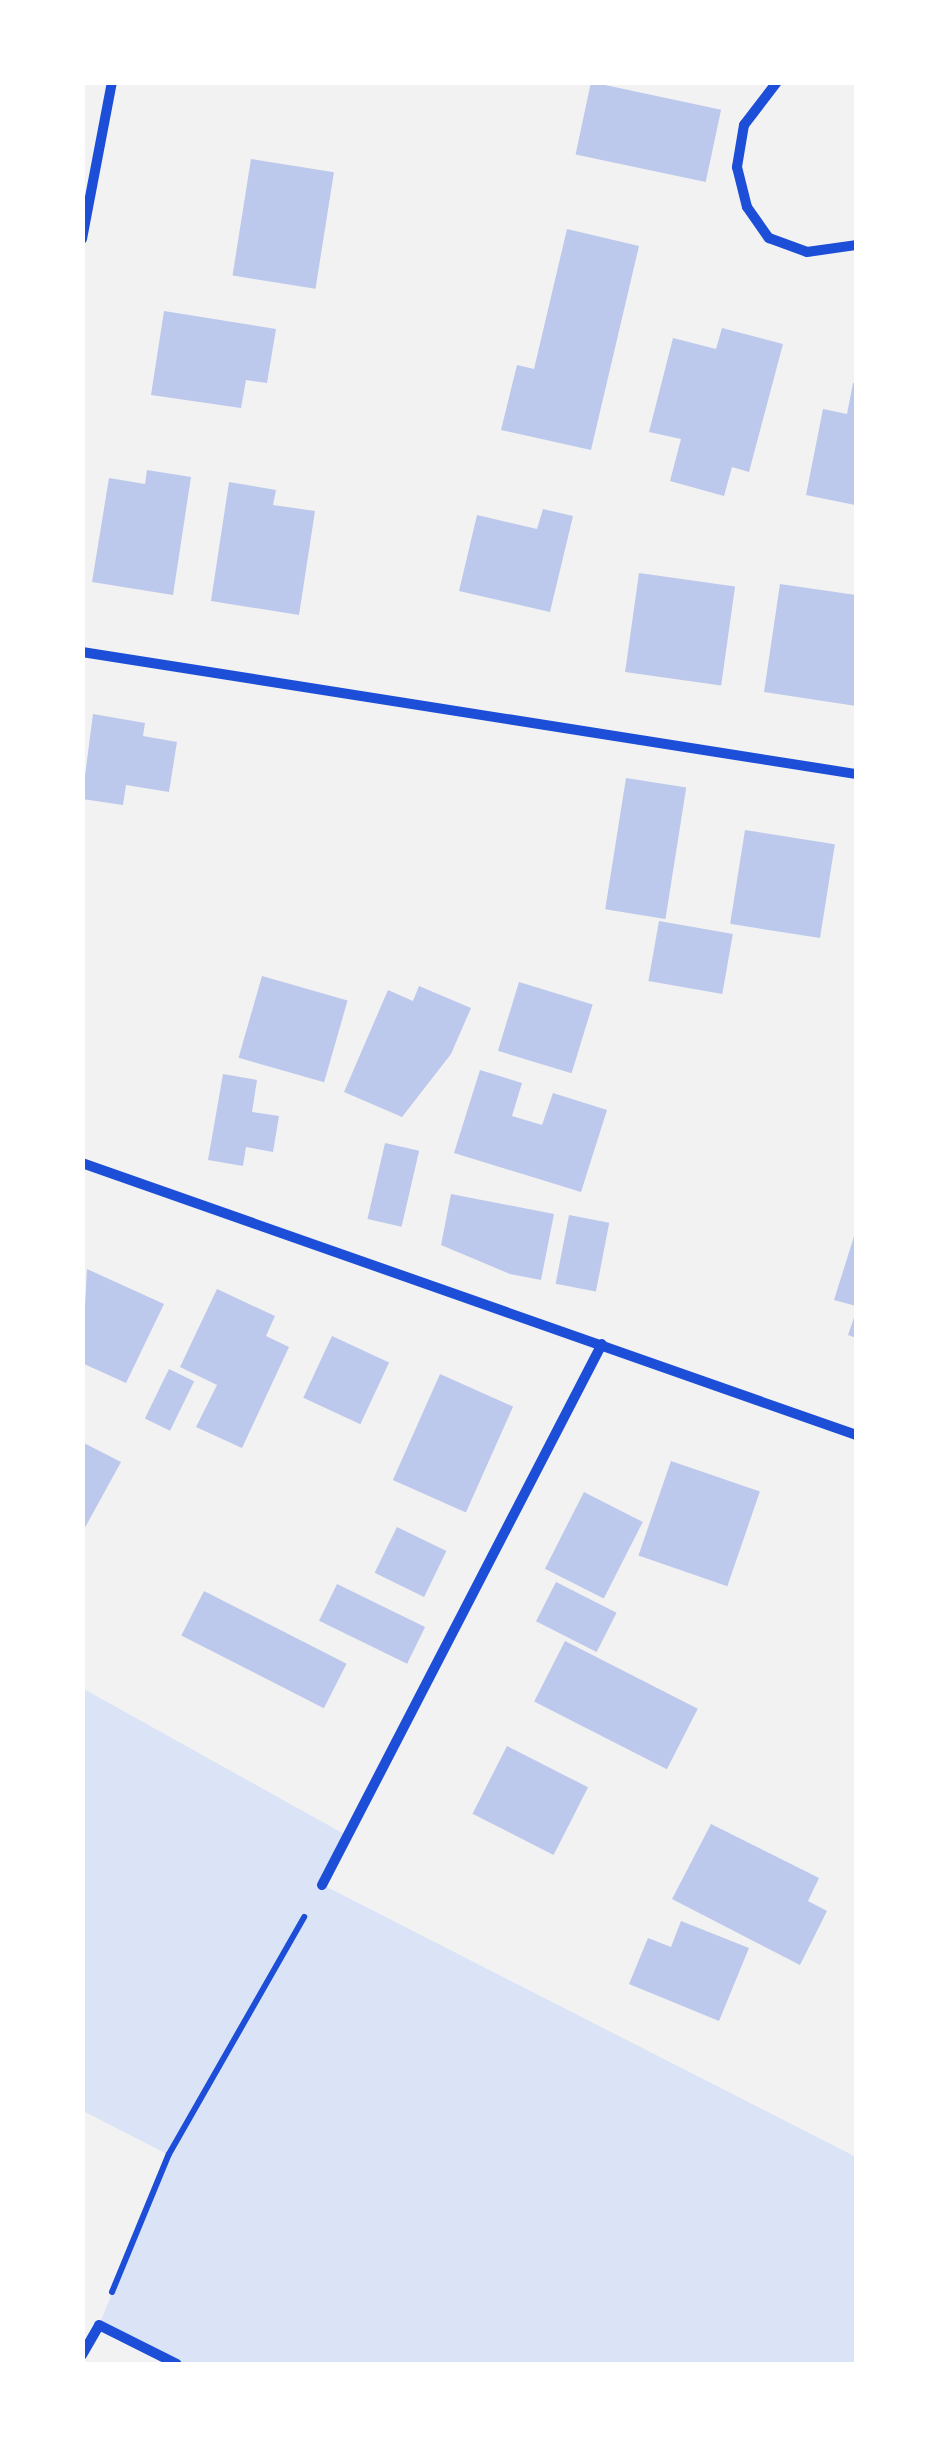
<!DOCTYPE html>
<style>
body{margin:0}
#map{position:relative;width:939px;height:2447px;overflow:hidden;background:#f2f2f2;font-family:"PT Sans Narrow",sans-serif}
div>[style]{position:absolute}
.green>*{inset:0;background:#dbe4f7}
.building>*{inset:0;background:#bdc9ec;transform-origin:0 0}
.path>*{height:6px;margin:-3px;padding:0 3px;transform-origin:3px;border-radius:3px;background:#1d4ed8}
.minor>*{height:10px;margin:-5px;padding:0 5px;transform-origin:5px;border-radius:5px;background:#1d4ed8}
span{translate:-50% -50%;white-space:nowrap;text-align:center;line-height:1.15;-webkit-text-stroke:8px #fff;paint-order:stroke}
.frame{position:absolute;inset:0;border:85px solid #fff;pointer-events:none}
</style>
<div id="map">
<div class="green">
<div style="clip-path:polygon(82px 1688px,346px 1835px,323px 1885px,856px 2157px,856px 2364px,177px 2364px,99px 2325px,169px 2155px,83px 2111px)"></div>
</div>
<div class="building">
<div style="left:591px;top:82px;width:133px;height:74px;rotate:12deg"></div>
<div style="left:251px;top:159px;width:84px;height:118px;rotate:9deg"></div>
<div style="clip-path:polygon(567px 229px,639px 246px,591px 450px,501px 430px,517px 365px,534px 369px)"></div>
<div style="clip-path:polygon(164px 311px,276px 329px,267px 383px,246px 380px,241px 408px,151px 395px)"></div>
<div style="clip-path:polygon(722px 328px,783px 344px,749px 472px,732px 467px,724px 496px,670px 481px,681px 439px,649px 432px,673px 338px,716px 349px)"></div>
<div style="clip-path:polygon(853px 383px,856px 383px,855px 505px,806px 495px,823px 409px,847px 414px)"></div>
<div style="clip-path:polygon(147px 470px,191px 477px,173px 595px,92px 582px,109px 478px,145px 484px)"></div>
<div style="clip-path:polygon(229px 482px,276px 490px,273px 505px,315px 511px,299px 615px,211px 601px)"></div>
<div style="clip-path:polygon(543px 509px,573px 516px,550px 612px,459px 591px,477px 515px,537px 529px)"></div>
<div style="left:639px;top:573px;width:97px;height:100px;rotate:8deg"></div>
<div style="clip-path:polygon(780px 584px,856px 595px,856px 706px,764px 692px)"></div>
<div style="clip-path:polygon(93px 714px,145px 723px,143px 736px,177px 742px,169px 792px,126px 785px,123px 805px,82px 799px)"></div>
<div style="left:626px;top:778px;width:61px;height:133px;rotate:9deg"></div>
<div style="left:745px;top:830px;width:91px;height:95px;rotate:9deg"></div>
<div style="left:659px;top:921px;width:75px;height:61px;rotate:10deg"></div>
<div style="left:262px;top:976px;width:89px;height:85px;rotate:16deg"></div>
<div style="left:519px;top:982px;width:77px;height:72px;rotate:17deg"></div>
<div style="clip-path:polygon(419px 986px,471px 1008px,451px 1054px,402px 1117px,344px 1092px,388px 990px,413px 1001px)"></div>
<div style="clip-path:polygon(480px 1070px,522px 1083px,512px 1116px,542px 1125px,553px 1093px,607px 1110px,581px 1192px,454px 1153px)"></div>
<div style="clip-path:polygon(223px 1074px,257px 1080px,252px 1112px,279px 1116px,273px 1152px,246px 1147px,243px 1166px,208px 1160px)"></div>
<div style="left:385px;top:1143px;width:35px;height:78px;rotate:13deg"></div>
<div style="clip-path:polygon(451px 1194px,554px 1214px,541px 1280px,510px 1274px,441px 1245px)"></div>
<div style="left:569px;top:1215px;width:41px;height:70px;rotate:11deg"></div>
<div style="clip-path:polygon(856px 1230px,856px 1306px,834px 1300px)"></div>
<div style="clip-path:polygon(87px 1269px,164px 1304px,126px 1383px,82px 1363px)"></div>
<div style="clip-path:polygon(217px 1289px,275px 1316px,266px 1336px,289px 1347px,242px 1448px,196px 1427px,217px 1385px,180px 1367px)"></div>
<div style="clip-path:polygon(856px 1312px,856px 1338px,848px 1335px)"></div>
<div style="left:332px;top:1336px;width:63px;height:68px;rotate:25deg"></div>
<div style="left:169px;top:1369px;width:28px;height:55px;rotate:26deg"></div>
<div style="left:440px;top:1374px;width:80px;height:116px;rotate:24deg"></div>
<div style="clip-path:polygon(82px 1442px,121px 1462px,82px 1533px)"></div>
<div style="left:671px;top:1461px;width:94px;height:100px;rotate:19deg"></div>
<div style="left:584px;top:1492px;width:66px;height:86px;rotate:27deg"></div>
<div style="left:397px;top:1527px;width:55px;height:51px;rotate:26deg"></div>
<div style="left:556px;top:1582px;width:68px;height:44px;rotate:27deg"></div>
<div style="left:337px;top:1584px;width:98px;height:41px;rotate:26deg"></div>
<div style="left:204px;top:1591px;width:160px;height:50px;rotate:27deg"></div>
<div style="left:565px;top:1641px;width:149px;height:68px;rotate:27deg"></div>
<div style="left:507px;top:1746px;width:91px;height:76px;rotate:27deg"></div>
<div style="clip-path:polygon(711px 1824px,819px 1878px,808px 1901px,827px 1911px,800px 1965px,672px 1899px)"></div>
<div style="clip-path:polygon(681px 1921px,749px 1948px,719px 2021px,629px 1984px,648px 1938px,671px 1947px)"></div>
</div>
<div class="path">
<div style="left:112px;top:2292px;width:149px;rotate:-67.6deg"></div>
<div style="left:169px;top:2154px;width:273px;rotate:-60.3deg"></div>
</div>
<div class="minor">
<div style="left:777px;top:82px;width:54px;rotate:127.5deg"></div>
<div style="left:744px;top:125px;width:43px;rotate:99.5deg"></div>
<div style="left:737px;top:167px;width:41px;rotate:76deg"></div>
<div style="left:747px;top:207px;width:38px;rotate:55deg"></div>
<div style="left:769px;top:238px;width:40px;rotate:20.2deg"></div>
<div style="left:807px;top:252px;width:49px;rotate:-8.1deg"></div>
<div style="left:82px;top:239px;width:160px;rotate:-79.2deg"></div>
<div style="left:82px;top:652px;width:784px;rotate:8.96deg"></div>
<div style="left:82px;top:1163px;width:820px;rotate:19.36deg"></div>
<div style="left:322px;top:1885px;width:609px;rotate:-62.64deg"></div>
<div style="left:82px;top:2355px;width:34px;rotate:-60deg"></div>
<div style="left:99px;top:2325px;width:87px;rotate:26.6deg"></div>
</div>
<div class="frame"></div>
</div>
